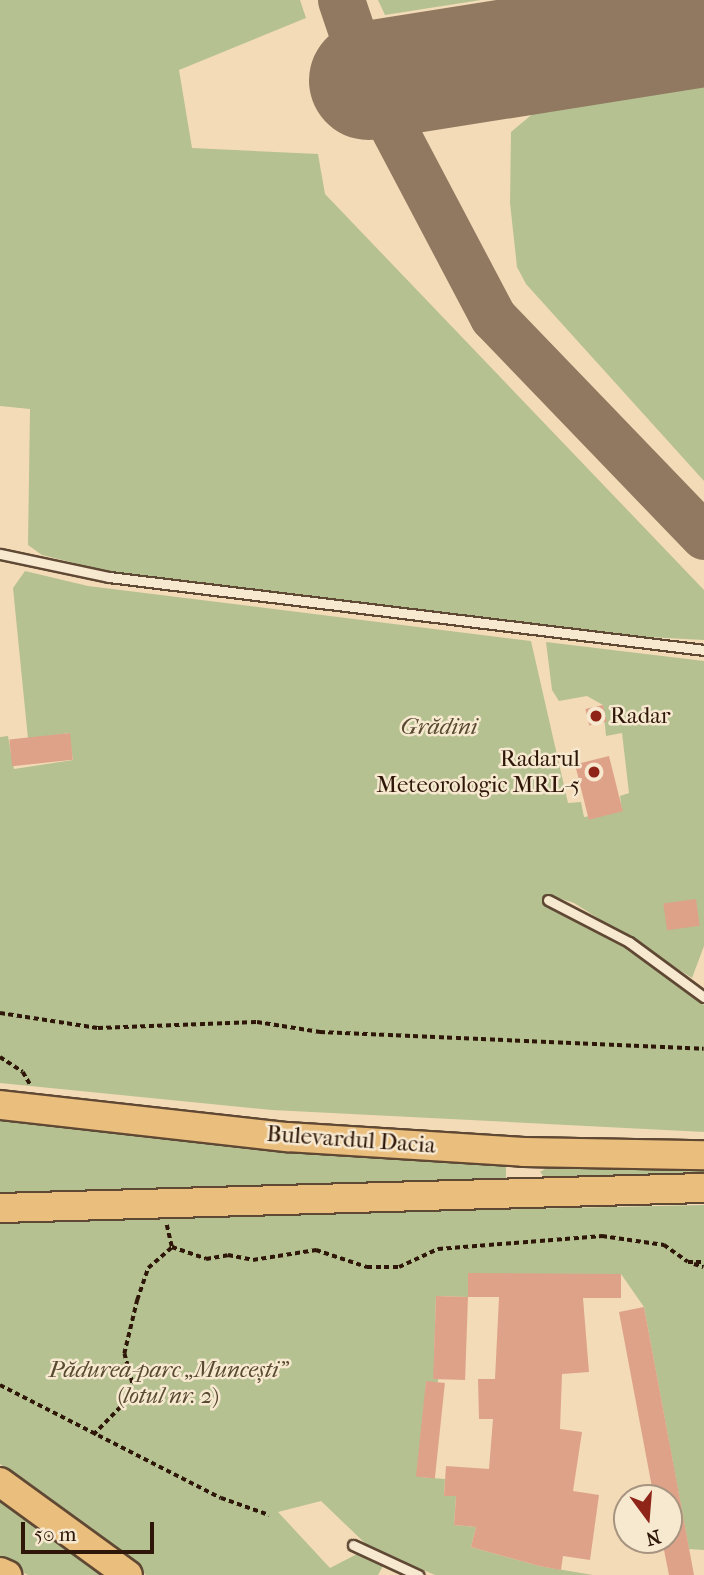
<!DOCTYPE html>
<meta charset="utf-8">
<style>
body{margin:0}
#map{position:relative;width:704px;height:1575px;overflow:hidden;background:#f3dbb7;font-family:"IM FELL French Canon",serif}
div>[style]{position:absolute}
.green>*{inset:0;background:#b6c192}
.taxiway>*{height:47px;margin:-23.5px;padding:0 23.5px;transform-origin:23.5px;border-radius:23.5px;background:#907960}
.runway>*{height:119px;margin:-59.5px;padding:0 59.5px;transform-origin:59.5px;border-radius:59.5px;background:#907960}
.building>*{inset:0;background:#dea289;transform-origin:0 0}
.path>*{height:3.5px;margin-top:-1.75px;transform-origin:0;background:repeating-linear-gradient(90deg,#2e1708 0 5px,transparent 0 8.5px)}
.roads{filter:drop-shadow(2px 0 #5f4834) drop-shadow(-2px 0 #5f4834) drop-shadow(0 2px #5f4834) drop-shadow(0 -2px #5f4834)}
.lane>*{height:9px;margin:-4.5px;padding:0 4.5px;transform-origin:4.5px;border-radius:4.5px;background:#f7e8d0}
.primary>*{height:28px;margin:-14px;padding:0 14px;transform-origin:14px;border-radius:14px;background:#eabe7c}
.dots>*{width:19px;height:19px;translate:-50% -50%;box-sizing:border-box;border:4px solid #f7e8d0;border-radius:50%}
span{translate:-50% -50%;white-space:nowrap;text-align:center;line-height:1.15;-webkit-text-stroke:5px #f7e8d0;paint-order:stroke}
.poi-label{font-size:23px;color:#2e1708}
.left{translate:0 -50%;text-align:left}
.right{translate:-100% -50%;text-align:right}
.park-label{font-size:23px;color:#574a31;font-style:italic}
.street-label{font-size:23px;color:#2e1708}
.north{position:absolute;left:613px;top:1484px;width:70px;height:70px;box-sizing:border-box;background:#f7e8d0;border:2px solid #a79480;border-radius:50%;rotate:164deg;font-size:19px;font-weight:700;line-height:28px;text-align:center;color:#2e1708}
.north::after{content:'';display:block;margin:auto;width:24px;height:32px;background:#8f2418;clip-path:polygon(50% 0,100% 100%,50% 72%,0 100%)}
.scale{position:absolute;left:21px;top:1522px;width:133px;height:32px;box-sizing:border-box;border:4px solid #2e1708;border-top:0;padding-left:9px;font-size:21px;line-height:24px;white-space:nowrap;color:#2e1708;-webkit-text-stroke:5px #f7e8d0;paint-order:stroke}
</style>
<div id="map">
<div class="green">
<div style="clip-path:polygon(0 0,300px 0,306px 18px,179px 70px,192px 148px,318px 154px,325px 194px,704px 590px,704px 640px,610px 635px,118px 574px,42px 555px,28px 545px,30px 409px,0 406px)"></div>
<div style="clip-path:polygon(378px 0,481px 0,385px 15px)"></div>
<div style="clip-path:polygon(704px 85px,704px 481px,526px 284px,517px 267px,510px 203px,511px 132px,536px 111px)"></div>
<div style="clip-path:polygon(25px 571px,88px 586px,531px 641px,568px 803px,581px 802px,584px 817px,622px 811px,620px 796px,629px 793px,622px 733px,606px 736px,603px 705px,587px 696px,559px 701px,552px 690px,546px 642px,704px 661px,704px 946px,692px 978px,574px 903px,546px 894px,544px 903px,622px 946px,704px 1005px,704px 1132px,272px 1110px,0 1083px,0 737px,8px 736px,14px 769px,73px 760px,69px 733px,28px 739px,13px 588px)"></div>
<div style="clip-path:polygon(0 1114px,506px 1163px,506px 1183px,0 1197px)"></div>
<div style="clip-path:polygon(553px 1164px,704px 1166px,704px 1178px,549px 1182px,540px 1172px)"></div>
<div style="clip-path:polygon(704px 1205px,704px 1550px,689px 1549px,644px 1307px,621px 1274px,468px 1274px,468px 1297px,436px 1296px,434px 1358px,439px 1366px,438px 1382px,426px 1382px,421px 1477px,445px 1479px,444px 1496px,456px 1496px,454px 1525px,476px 1527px,471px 1547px,539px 1566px,593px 1575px,435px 1575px,369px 1547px,321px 1501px,278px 1512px,330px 1568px,357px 1554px,383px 1566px,378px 1575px,146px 1575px,0 1464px,0 1220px)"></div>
<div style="clip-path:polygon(0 1495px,109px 1575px,28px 1575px,0 1561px)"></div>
</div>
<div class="taxiway">
<div style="left:341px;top:0;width:84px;rotate:71.4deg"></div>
<div style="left:368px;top:80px;width:268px;rotate:62.2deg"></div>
<div style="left:493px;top:317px;width:304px;rotate:46.1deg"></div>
</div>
<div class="runway">
<div style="left:368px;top:80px;width:340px;rotate:-9deg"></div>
</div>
<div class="building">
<div style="left:603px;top:705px;width:17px;height:18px;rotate:77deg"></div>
<div style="left:70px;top:733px;width:27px;height:61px;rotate:84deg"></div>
<div style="left:609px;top:756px;width:57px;height:35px;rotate:76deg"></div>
<div style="left:696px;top:899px;width:27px;height:33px;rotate:82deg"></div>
<div style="clip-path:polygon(468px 1273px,621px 1274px,621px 1298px,583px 1298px,589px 1372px,562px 1374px,560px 1429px,582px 1432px,573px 1491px,599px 1495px,590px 1560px,563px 1556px,561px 1570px,539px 1566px,471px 1547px,476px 1527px,454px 1525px,456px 1496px,444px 1496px,446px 1466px,489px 1469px,493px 1419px,479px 1419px,478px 1379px,495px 1379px,499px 1297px,468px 1297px)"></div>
<div style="left:436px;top:1296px;width:32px;height:83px;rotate:2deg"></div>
<div style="clip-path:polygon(644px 1307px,676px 1478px,694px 1575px,669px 1575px,662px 1540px,669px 1540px,669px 1498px,654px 1498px,619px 1312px)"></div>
<div style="left:426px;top:1381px;width:19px;height:96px;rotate:6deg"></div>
</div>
<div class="path">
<div style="left:0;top:1013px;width:99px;rotate:8.7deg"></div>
<div style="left:98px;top:1028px;width:159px;rotate:-2.2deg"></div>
<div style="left:257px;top:1022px;width:64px;rotate:9deg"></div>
<div style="left:320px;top:1032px;width:384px;rotate:2.5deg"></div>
<div style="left:0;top:1057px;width:27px;rotate:33deg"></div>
<div style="left:23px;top:1072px;width:16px;rotate:60deg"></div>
<div style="left:167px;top:1225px;width:23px;rotate:77deg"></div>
<div style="left:172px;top:1247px;width:36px;rotate:19deg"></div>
<div style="left:206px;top:1259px;width:22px;rotate:-10deg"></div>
<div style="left:228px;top:1255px;width:25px;rotate:11deg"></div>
<div style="left:253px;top:1260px;width:64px;rotate:-9deg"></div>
<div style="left:316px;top:1250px;width:54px;rotate:18.4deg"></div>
<div style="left:367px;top:1267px;width:32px"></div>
<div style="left:399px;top:1267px;width:43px;rotate:-24.8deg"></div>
<div style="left:438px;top:1249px;width:165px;rotate:-4.5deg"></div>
<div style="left:602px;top:1236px;width:63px;rotate:8.3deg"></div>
<div style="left:664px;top:1245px;width:29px;rotate:35deg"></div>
<div style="left:688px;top:1262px;width:16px"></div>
<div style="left:694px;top:1264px;width:10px;rotate:17deg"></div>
<div style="left:0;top:1385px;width:248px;rotate:27.1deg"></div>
<div style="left:221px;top:1498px;width:51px;rotate:19.5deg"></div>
<div style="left:93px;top:1435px;width:49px;rotate:-45.8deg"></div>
<div style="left:127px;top:1400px;width:18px;rotate:-74deg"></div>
<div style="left:132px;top:1383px;width:30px;rotate:-105deg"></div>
<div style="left:124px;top:1354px;width:56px;rotate:-76.5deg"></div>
<div style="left:137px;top:1300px;width:34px;rotate:-71deg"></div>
<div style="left:148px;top:1268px;width:32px;rotate:-41deg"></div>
</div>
<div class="roads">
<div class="lane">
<div style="left:0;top:554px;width:111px;rotate:11.9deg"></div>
<div style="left:109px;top:577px;width:599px;rotate:6.99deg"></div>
<div style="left:548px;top:900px;width:91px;rotate:27.4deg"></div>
<div style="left:629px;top:942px;width:93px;rotate:36.3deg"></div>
<div style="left:353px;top:1545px;width:72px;rotate:24.8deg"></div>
</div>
<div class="primary">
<div style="left:0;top:1105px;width:289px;rotate:6.4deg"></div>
<div style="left:287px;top:1137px;width:237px;rotate:3.6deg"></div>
<div style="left:524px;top:1152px;width:180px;rotate:1deg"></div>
<div style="left:0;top:1208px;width:704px;rotate:-1.63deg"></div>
<div style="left:0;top:1482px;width:158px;rotate:36deg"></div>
<div style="left:0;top:1572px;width:8px;rotate:23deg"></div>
</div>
</div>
<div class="dots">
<div style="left:596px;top:716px;background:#8f2418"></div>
<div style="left:594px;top:772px;background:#8f2418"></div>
</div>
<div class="poi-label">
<span class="left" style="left:610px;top:716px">Radar</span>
<span class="right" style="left:580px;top:772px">Radarul<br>Meteorologic MRL-5</span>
</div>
<div class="park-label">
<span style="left:439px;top:727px">Grădini</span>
<span style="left:168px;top:1383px">Pădurea-parc „Muncești”<br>(lotul nr. 2)</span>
</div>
<div class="street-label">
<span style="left:351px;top:1140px;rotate:4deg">Bulevardul Dacia</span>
</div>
<div class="north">N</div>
<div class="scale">50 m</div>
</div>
